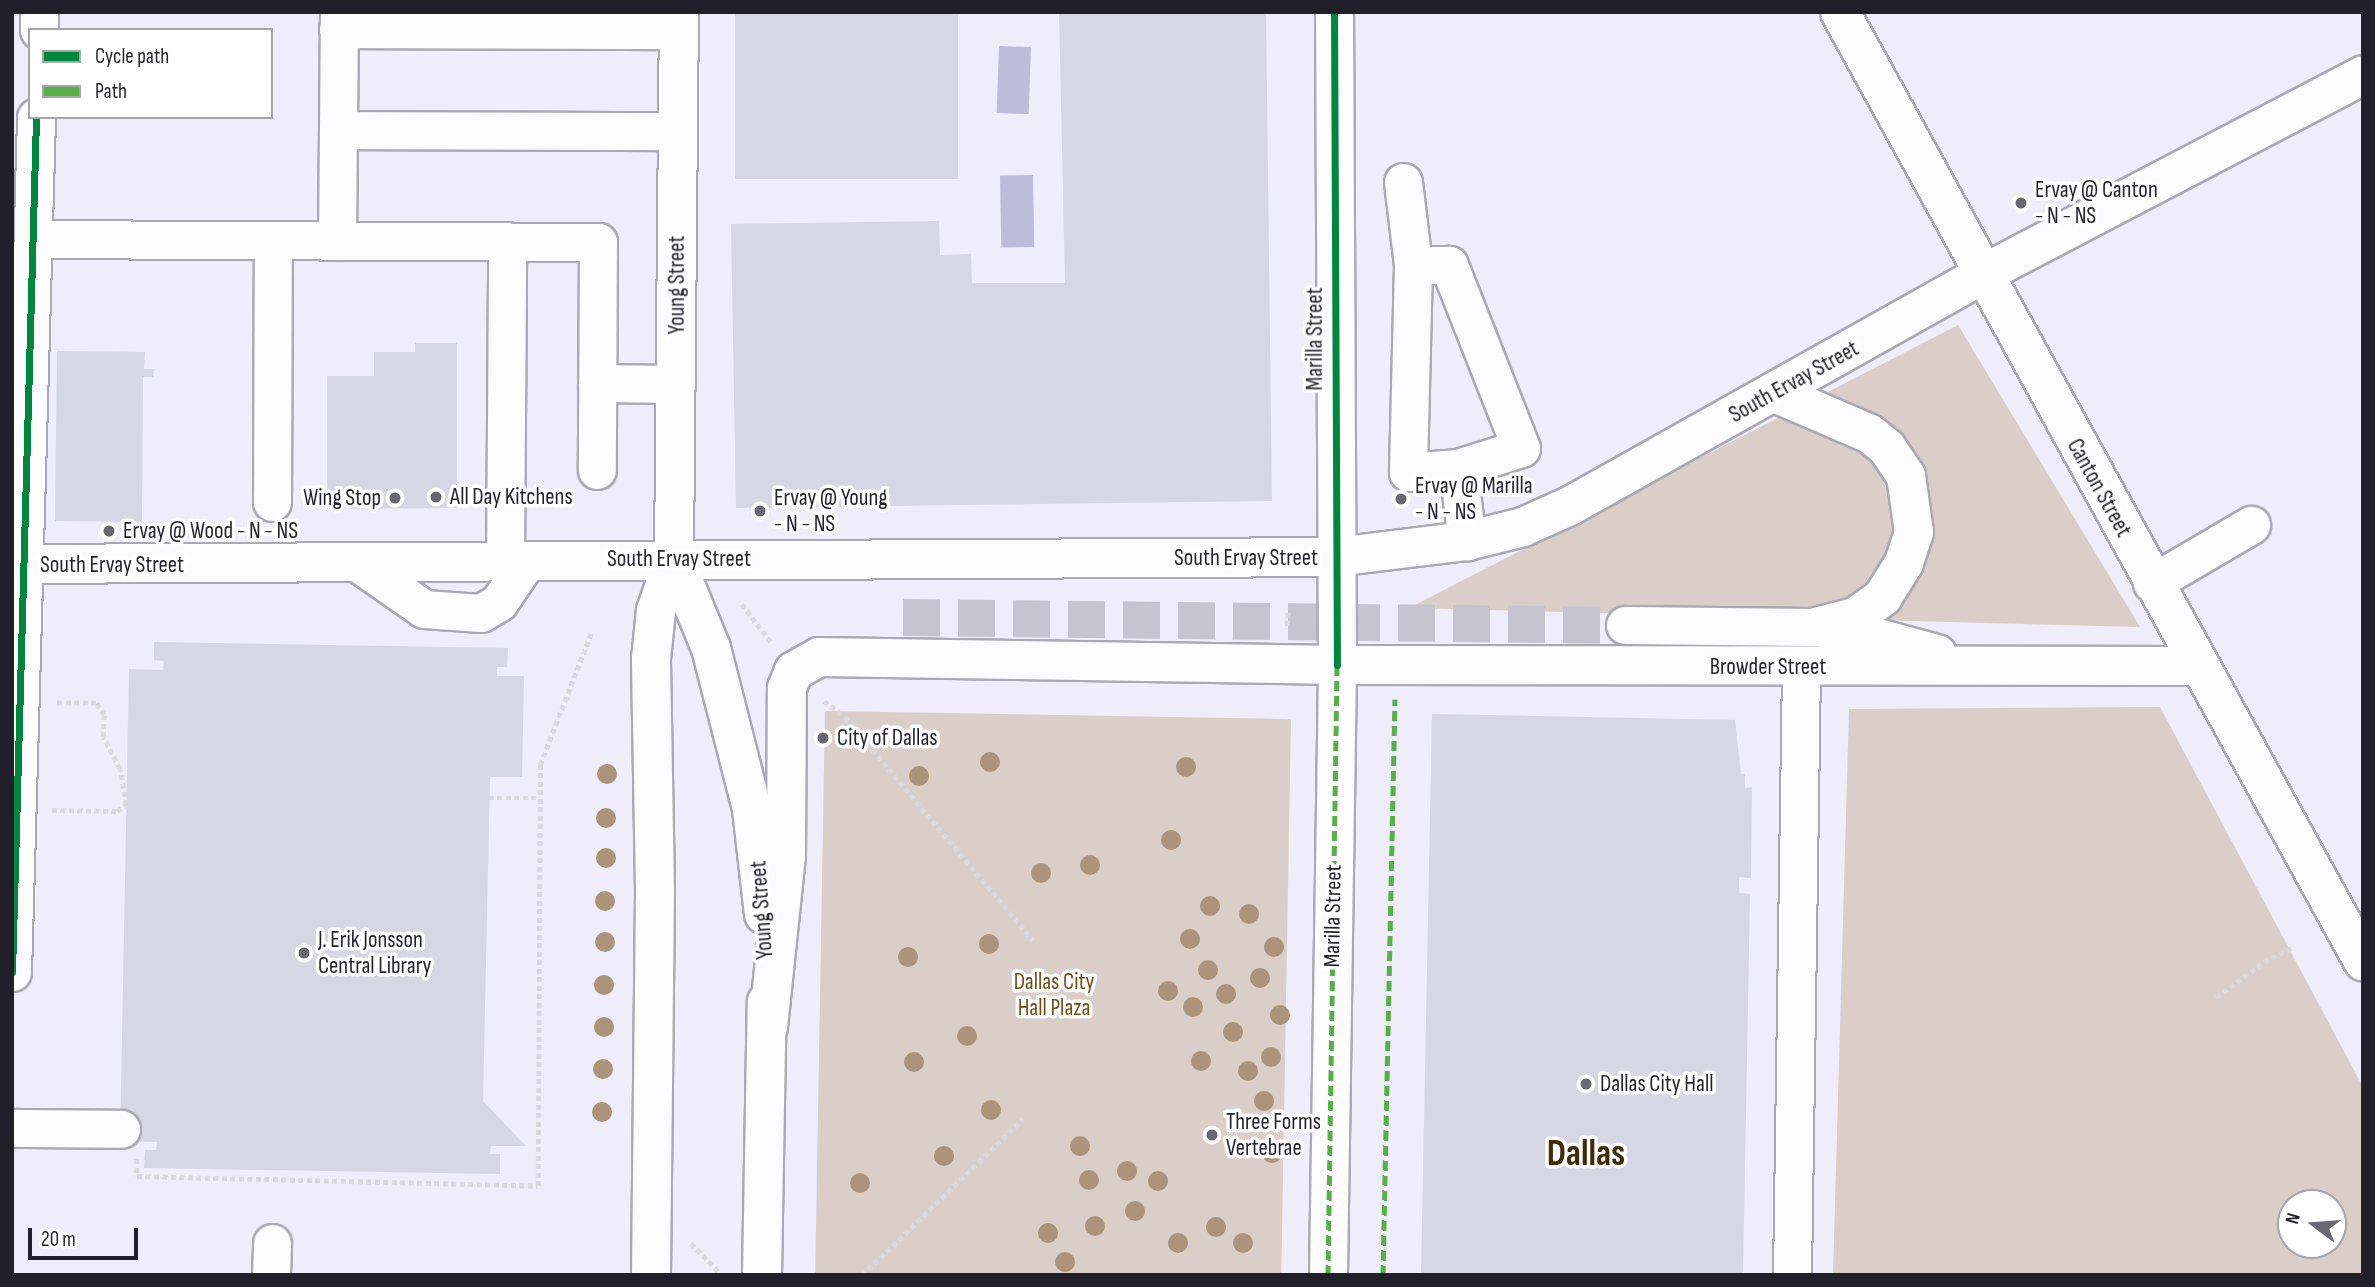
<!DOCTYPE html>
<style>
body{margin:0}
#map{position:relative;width:2375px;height:1287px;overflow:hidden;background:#eeedf9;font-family:"Sofia Sans Condensed",sans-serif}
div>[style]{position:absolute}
.green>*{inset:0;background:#d9cec8;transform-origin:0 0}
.water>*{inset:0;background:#bfbbdb;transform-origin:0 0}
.building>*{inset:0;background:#d7d6e3;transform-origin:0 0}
.minor-tunnel>*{height:37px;margin-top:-18.5px;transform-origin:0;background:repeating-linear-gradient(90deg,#c5c4cf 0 37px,transparent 0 55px)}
.path>*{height:4.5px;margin-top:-2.25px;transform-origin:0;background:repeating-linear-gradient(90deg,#dad9de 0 5px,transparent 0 8.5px)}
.roads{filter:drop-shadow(2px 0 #aaa9b3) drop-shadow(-2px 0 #aaa9b3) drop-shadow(0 2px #aaa9b3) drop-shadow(0 -2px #aaa9b3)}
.minor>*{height:37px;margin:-18.5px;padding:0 18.5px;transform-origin:18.5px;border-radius:18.5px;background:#fcfcfe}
.major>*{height:38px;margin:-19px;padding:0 19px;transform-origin:19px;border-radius:19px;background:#fcfcfe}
.quiet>*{height:5px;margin-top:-2.5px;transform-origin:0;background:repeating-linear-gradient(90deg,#55b146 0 10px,transparent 0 15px)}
.cycleway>*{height:7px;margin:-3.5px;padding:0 3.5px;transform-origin:3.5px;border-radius:3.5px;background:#00873e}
.trees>*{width:20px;height:20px;margin:-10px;border-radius:50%;background:#ab9479}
.dots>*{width:19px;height:19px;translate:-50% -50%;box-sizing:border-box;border:4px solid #fff;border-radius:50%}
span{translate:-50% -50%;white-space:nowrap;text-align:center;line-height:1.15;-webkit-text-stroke:7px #fff;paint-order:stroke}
.poi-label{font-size:23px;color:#211f29}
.left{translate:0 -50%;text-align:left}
.right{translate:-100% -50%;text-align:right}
.street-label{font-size:23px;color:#211f29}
.park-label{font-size:23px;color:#744c11}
.town-label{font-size:37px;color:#442b08;font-weight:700}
.frame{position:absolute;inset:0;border:14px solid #211f29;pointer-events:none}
.legend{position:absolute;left:28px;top:28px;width:245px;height:91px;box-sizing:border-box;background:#fff;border:2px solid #a6a5a9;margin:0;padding:9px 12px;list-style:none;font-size:21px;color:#211f29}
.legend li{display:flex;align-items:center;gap:14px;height:35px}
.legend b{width:35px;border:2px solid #a6a5a9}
.north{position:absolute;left:2277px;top:1189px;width:70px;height:70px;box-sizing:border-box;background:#fff;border:2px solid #a6a5a9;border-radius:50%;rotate:286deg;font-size:19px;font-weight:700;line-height:28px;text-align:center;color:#211f29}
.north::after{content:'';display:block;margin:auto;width:24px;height:32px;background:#696772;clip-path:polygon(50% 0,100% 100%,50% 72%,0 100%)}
.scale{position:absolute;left:28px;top:1228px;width:110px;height:32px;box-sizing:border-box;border:4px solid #211f29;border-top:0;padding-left:9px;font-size:21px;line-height:24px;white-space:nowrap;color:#211f29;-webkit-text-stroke:5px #fff;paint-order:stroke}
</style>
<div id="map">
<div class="green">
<div style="clip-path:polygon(1958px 325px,2140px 627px,1409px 608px)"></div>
<div style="clip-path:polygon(evenodd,2160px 707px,2363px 1087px,2363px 1275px,1833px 1275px,1849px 709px,2160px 707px,2291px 1203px,2333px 1203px,2333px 1245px,2291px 1245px,2291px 1203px)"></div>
<div style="left:825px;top:711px;width:466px;height:564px;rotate:1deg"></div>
</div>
<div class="water">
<div style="left:999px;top:46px;width:32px;height:67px;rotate:2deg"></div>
<div style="left:1033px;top:175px;width:72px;height:33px;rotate:89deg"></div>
</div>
<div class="building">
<div style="left:735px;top:12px;width:223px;height:167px"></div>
<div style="clip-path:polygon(1059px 12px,1266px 12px,1272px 501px,736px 508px,731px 224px,939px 221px,940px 255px,971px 254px,972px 283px,1065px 283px)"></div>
<div style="clip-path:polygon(415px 343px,457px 343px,457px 508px,327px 509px,327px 376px,374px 376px,374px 352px,415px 352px)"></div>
<div style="clip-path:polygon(57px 351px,145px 352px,144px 369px,154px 369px,153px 377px,143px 377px,142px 522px,55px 521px)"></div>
<div style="clip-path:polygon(154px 642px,508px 648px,507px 667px,497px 667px,497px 676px,524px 676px,522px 777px,490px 777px,483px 1101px,526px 1146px,491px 1146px,490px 1154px,500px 1154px,500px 1174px,144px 1168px,145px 1150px,156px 1150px,157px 1142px,120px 1141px,129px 669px,163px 670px,164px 661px,154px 660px)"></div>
<div style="clip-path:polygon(1432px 714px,1735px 720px,1741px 774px,1745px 774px,1745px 788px,1752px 787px,1751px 878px,1739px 877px,1739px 893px,1750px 894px,1743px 1275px,1421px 1275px)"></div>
</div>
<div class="minor-tunnel">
<div style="left:903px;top:617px;width:722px;rotate:0.63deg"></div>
</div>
<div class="path">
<div style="left:742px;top:604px;width:48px;rotate:52.7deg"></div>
<div style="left:1287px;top:626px;width:16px;rotate:-86deg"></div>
<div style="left:824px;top:701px;width:26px;rotate:37deg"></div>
<div style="left:845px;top:717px;width:292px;rotate:49.9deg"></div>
<div style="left:489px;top:798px;width:51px"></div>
<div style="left:52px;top:810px;width:65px;rotate:0.9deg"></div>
<div style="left:117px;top:811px;width:11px;rotate:-34deg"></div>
<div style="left:126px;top:805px;width:36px;rotate:-99deg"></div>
<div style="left:120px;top:769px;width:36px;rotate:-118deg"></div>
<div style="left:103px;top:737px;width:22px;rotate:-87deg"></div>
<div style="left:104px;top:715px;width:14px;rotate:-124deg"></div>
<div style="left:96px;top:703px;width:41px;rotate:180deg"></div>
<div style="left:2216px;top:997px;width:59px;rotate:-36.1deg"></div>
<div style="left:2264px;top:962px;width:34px;rotate:-27deg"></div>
<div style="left:137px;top:1159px;width:17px;rotate:90deg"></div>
<div style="left:137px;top:1176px;width:401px;rotate:1.4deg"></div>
<div style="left:538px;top:1186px;width:421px;rotate:-89.7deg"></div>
<div style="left:540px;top:765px;width:144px;rotate:-68.8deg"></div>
<div style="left:691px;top:1243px;width:45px;rotate:45.9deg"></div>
<div style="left:862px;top:1275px;width:224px;rotate:-44.1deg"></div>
</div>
<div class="roads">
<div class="minor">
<div style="left:338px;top:29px;width:341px;rotate:0.2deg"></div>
<div style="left:39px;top:30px;width:18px;rotate:-90deg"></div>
<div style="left:338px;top:130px;width:340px;rotate:0.2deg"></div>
<div style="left:1403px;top:182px;width:84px;rotate:83.1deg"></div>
<div style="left:1413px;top:265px;width:207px;rotate:91.4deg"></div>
<div style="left:1408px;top:472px;width:50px;rotate:-4.6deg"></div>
<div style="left:1458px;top:468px;width:66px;rotate:-17.6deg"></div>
<div style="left:1521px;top:448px;width:197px;rotate:-111.5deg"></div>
<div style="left:1449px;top:265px;width:36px;rotate:180deg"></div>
<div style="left:33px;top:239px;width:565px;rotate:0.3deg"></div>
<div style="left:598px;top:242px;width:228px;rotate:90.3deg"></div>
<div style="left:337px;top:241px;width:229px;rotate:-89.5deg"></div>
<div style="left:597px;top:383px;width:79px;rotate:0.7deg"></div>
<div style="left:1458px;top:468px;width:74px;rotate:83deg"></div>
<div style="left:272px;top:502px;width:262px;rotate:-89.8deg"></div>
<div style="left:505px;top:562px;width:321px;rotate:-89.6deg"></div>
<div style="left:358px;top:563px;width:80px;rotate:34.9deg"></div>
<div style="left:424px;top:609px;width:57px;rotate:4deg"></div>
<div style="left:481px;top:613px;width:21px;rotate:-31deg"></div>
<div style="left:499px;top:602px;width:50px;rotate:-55.7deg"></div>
<div style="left:2152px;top:583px;width:115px;rotate:-30.4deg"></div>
<div style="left:1625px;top:625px;width:191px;rotate:0.6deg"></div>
<div style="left:12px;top:972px;width:855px;rotate:-88.39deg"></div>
<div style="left:12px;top:1128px;width:109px;rotate:0.5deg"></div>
<div style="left:271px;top:1275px;width:32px;rotate:-88deg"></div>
<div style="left:1328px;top:1275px;width:610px;rotate:-89.15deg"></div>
<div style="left:1337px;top:665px;width:653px;rotate:-90.26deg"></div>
<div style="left:1792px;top:1275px;width:607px;rotate:-89.15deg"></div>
</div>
<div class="major">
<div style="left:1840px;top:12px;width:1084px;rotate:61.14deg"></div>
<div style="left:1775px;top:393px;width:103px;rotate:23.3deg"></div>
<div style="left:1870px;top:434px;width:22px;rotate:39deg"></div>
<div style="left:1887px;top:448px;width:34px;rotate:56deg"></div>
<div style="left:1906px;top:476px;width:57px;rotate:81.9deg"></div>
<div style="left:1914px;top:532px;width:33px;rotate:108deg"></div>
<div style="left:1904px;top:563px;width:40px;rotate:122deg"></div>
<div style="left:1883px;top:597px;width:34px;rotate:144deg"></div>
<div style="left:1855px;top:617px;width:40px;rotate:165.6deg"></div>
<div style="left:674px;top:558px;width:97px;rotate:67.7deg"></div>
<div style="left:711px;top:648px;width:166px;rotate:75.7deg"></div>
<div style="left:752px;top:809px;width:106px;rotate:83.5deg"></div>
<div style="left:12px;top:564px;width:1324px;rotate:-0.3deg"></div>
<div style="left:1336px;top:557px;width:132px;rotate:-7deg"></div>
<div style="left:1467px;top:541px;width:58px;rotate:-14deg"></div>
<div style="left:1523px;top:527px;width:51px;rotate:-24.1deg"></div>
<div style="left:1570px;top:506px;width:471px;rotate:-29.3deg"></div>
<div style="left:1981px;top:275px;width:431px;rotate:-27.6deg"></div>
<div style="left:1822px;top:628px;width:34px;rotate:7deg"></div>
<div style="left:1856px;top:632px;width:84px;rotate:15.2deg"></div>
<div style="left:768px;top:1027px;width:172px;rotate:-84deg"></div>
<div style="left:786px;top:856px;width:168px;rotate:-89.7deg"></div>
<div style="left:787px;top:688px;width:18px;rotate:-68deg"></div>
<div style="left:794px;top:671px;width:29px;rotate:-29deg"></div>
<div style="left:819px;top:657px;width:518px;rotate:0.88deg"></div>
<div style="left:1337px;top:665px;width:862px;rotate:0.07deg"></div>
<div style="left:651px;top:1275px;width:385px;rotate:-89.4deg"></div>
<div style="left:655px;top:890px;width:231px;rotate:-91deg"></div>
<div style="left:651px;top:659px;width:48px;rotate:-84.1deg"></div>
<div style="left:656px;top:611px;width:56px;rotate:-71.2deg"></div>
<div style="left:674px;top:558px;width:546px;rotate:-89.48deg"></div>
<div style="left:762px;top:1275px;width:273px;rotate:-89deg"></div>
</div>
</div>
<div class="quiet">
<div style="left:1328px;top:1275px;width:610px;rotate:-89.15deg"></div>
<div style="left:1383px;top:1275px;width:576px;rotate:-88.81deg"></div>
</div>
<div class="cycleway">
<div style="left:1334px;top:12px;width:653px;rotate:89.74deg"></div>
<div style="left:12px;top:972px;width:855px;rotate:-88.39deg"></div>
</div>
<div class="trees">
<div style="left:990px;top:762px"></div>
<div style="left:1186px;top:767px"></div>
<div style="left:607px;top:774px"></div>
<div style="left:919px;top:776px"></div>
<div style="left:606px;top:818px"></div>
<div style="left:1171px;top:840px"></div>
<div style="left:606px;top:858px"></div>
<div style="left:1090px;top:865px"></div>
<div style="left:1041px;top:873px"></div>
<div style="left:605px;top:901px"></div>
<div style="left:1210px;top:906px"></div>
<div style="left:1249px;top:914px"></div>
<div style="left:1190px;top:939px"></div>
<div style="left:605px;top:942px"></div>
<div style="left:989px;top:944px"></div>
<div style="left:1274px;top:947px"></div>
<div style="left:908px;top:957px"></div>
<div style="left:1208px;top:970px"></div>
<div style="left:1260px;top:978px"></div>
<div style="left:604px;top:985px"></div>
<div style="left:1168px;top:991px"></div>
<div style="left:1226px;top:994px"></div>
<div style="left:1193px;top:1007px"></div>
<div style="left:1280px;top:1015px"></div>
<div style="left:604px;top:1027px"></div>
<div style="left:1233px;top:1032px"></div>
<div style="left:967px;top:1036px"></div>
<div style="left:1271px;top:1057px"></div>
<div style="left:1201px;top:1061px"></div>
<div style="left:914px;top:1062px"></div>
<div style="left:603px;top:1069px"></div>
<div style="left:1248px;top:1071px"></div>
<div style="left:1264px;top:1101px"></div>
<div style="left:991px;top:1110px"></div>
<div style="left:602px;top:1112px"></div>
<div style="left:1080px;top:1146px"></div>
<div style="left:1272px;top:1153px"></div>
<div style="left:944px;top:1156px"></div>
<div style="left:1127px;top:1171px"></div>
<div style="left:1089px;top:1180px"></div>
<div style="left:1158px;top:1181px"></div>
<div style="left:860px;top:1183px"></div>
<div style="left:1135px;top:1211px"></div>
<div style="left:1095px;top:1226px"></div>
<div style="left:1216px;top:1227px"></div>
<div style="left:1048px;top:1233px"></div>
<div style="left:1178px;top:1243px"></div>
<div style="left:1243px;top:1243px"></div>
<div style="left:1065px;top:1262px"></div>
</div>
<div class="dots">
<div style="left:2021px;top:203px;background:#696772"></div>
<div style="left:436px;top:497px;background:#696772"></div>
<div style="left:395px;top:498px;background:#696772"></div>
<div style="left:1401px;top:499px;background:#696772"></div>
<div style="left:760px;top:511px;background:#696772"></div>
<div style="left:109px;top:531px;background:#696772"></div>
<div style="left:823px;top:738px;background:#696772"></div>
<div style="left:304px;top:953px;background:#696772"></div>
<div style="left:1586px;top:1084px;background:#696772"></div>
<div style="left:1212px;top:1135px;background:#696772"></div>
</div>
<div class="poi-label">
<span class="left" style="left:2035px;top:203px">Ervay @ Canton<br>- N - NS</span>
<span class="left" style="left:1415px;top:499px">Ervay @ Marilla<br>- N - NS</span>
<span class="left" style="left:450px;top:497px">All Day Kitchens</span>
<span class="right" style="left:381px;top:498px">Wing Stop</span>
<span class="left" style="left:774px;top:511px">Ervay @ Young<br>- N - NS</span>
<span class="left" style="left:123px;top:531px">Ervay @ Wood - N - NS</span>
<span class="left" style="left:837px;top:738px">City of Dallas</span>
<span class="left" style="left:318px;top:953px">J. Erik Jonsson<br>Central Library</span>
<span class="left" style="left:1600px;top:1084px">Dallas City Hall</span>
<span class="left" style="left:1226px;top:1135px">Three Forms<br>Vertebrae</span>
</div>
<div class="street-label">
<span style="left:677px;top:285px;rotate:-90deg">Young Street</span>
<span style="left:1315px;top:339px;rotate:-90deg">Marilla Street</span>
<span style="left:1794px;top:382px;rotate:-29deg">South Ervay Street</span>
<span style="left:2099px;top:488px;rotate:61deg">Canton Street</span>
<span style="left:1246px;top:558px">South Ervay Street</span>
<span style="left:679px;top:559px">South Ervay Street</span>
<span style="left:112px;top:565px">South Ervay Street</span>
<span style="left:1768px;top:667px">Browder Street</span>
<span style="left:762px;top:910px;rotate:-94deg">Young Street</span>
<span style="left:1333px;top:916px;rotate:-89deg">Marilla Street</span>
</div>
<div class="park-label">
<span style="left:1054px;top:995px">Dallas City<br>Hall Plaza</span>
</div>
<div class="town-label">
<span style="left:1586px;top:1154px">Dallas</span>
</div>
<div class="frame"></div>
<ul class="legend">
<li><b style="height:9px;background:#00873e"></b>Cycle path</li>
<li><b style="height:9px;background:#55b146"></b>Path</li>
</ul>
<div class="north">N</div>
<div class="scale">20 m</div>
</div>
